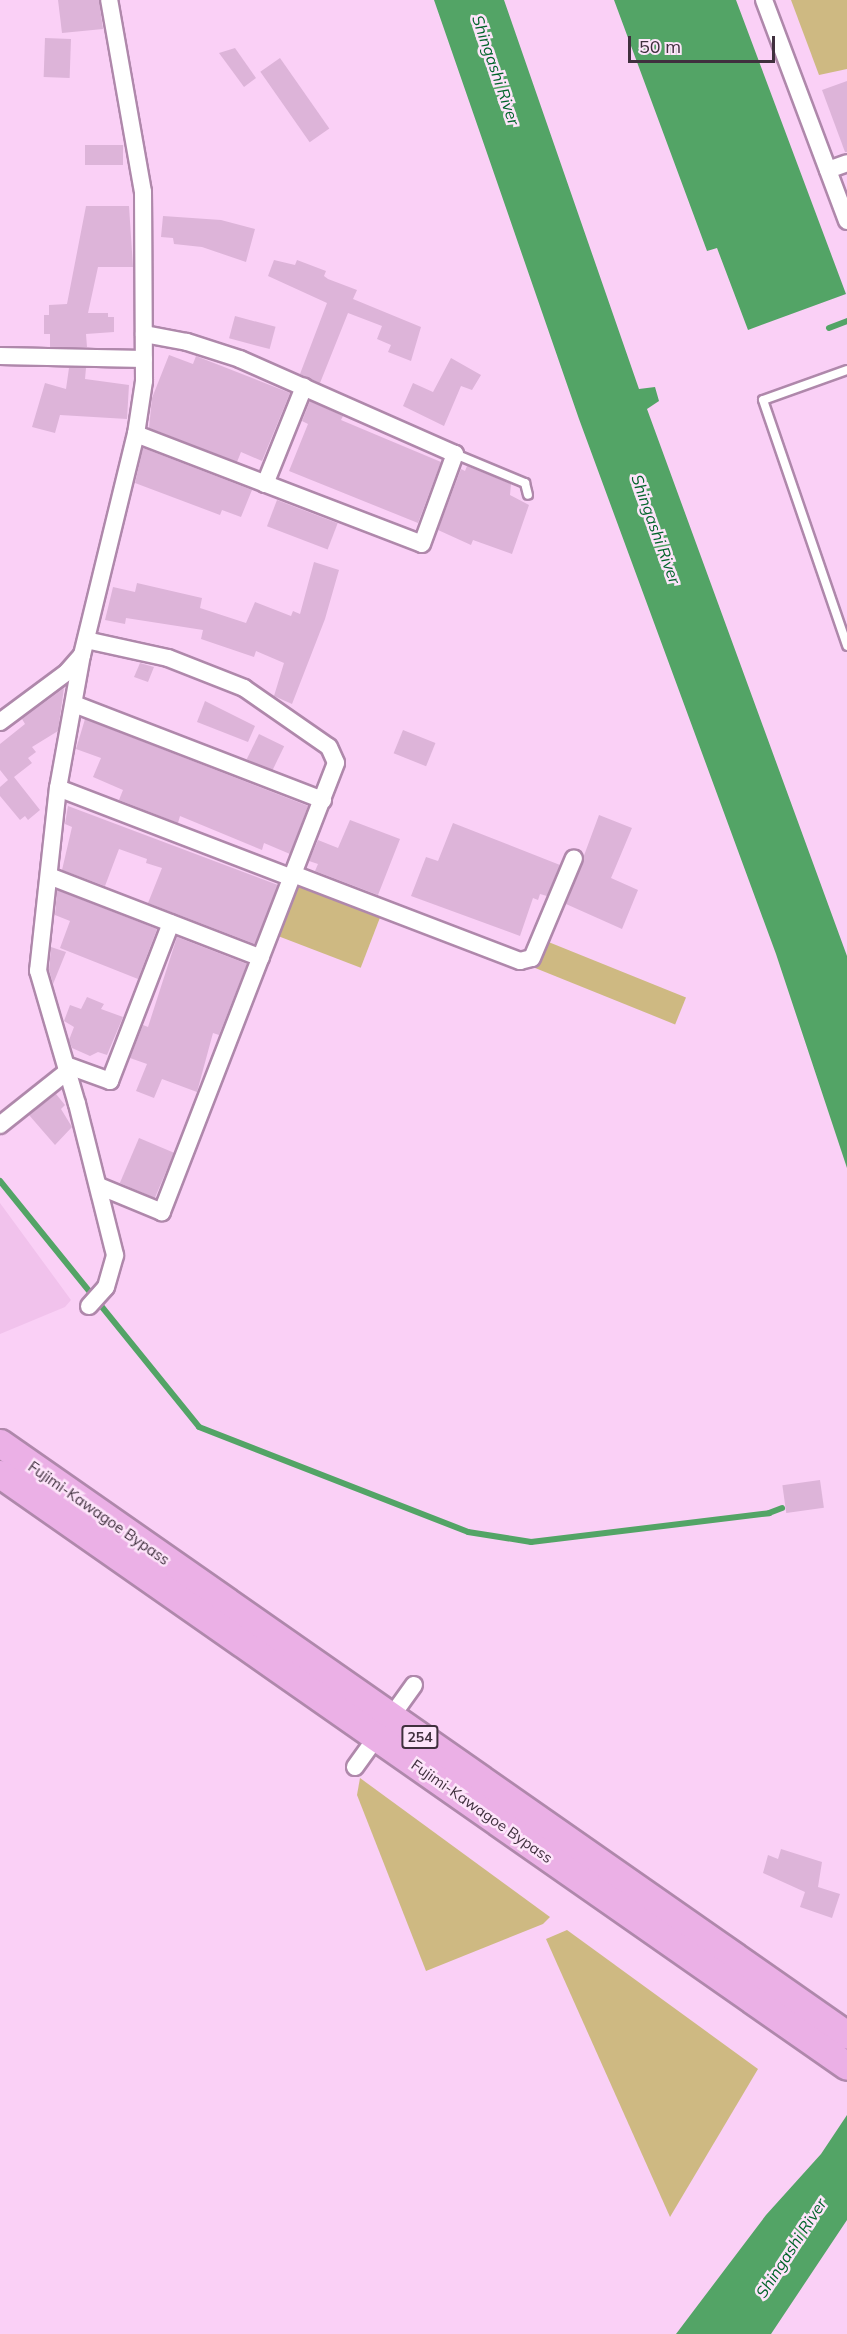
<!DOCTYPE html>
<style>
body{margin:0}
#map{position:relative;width:847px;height:2334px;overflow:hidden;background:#fad0f6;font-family:Mulish,sans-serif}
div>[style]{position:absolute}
.built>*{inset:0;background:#f1c2ec}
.green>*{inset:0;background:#ceb982;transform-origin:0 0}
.water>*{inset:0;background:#53a466}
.stream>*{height:6px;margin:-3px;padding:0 3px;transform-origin:3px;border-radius:3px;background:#53a466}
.building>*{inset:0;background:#ddb4d9;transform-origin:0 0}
.roads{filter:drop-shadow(2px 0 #af88ab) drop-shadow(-2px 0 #af88ab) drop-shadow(0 2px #af88ab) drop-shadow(0 -2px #af88ab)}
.service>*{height:8px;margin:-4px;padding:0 4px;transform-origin:4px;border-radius:4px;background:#fff}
.minor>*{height:16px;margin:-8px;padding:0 8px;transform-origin:8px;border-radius:8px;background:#fff}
.trunk>*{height:27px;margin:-13.5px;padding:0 13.5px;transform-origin:13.5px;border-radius:13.5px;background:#ebb0e6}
span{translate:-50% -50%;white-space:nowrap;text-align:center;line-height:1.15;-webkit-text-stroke:5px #fde4fa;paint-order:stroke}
.shield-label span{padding:2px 4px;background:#fde4fa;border:2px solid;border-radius:4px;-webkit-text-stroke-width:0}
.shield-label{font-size:14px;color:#40303e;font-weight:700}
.street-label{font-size:15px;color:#40303e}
.water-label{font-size:16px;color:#01642a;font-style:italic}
.scale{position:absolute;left:628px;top:36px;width:147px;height:27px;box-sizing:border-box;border:3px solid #40303e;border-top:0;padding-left:8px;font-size:18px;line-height:21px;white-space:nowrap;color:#40303e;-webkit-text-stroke:4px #fde4fa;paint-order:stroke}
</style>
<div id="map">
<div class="built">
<div style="clip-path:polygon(0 1203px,71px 1300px,65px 1307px,0 1334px)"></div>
</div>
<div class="green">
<div style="clip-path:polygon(791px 0,847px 0,847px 69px,819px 75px)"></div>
<div style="left:299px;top:883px;width:88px;height:57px;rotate:21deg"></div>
<div style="left:546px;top:941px;width:151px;height:29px;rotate:22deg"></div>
<div style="clip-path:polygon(360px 1778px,550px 1917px,543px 1924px,426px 1971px,357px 1795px)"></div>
<div style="clip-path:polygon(567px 1930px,758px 2069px,670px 2217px,546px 1939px)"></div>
</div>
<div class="water">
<div style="clip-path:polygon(434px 0,504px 0,639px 389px,655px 387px,659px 401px,647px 409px,847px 956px,847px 1168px,776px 954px,579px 419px)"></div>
<div style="clip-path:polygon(614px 0,736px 0,846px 294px,748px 330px,717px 248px,707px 251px)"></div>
<div style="clip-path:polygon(847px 2115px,847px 2220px,771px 2334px,676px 2334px,766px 2215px,821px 2154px)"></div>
</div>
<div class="stream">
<div style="left:829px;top:328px;width:19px;rotate:-21deg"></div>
<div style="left:0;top:1181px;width:316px;rotate:51deg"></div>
<div style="left:199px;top:1427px;width:289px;rotate:21.3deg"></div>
<div style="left:468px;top:1532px;width:64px;rotate:9deg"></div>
<div style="left:531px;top:1542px;width:240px;rotate:-6.9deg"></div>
<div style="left:769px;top:1513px;width:14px;rotate:-21deg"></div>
</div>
<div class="building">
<div style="clip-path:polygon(58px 0,99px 0,103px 29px,62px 33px)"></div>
<div style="left:45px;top:38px;width:26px;height:39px;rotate:2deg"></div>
<div style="clip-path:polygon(235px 48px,256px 78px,244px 87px,219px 53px)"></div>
<div style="left:280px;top:58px;width:86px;height:24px;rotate:55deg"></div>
<div style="clip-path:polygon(847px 81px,847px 152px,845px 152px,822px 90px)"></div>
<div style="left:85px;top:145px;width:38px;height:20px"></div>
<div style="clip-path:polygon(86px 206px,129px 206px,133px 267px,98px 267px,88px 313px,108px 313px,108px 317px,114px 317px,114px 332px,86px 334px,87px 347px,50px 347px,50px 334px,44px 334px,44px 315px,49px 315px,49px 305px,67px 304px)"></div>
<div style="clip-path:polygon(163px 216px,221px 220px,255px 229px,246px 262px,202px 247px,174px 244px,173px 238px,161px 237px)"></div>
<div style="clip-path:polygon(274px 260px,295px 265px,297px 260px,326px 271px,324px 276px,328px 279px,357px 290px,353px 299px,421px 327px,411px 361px,388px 352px,391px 345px,377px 339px,382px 326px,348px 313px,320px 383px,300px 374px,327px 303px,268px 276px)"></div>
<div style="left:235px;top:316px;width:42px;height:23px;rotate:15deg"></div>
<div style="clip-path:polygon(169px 355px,193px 364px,196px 356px,290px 393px,262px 461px,241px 452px,237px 462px,149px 428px,152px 398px)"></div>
<div style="clip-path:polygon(451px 358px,481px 375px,472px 390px,461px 386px,444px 426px,403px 406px,413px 383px,433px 392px)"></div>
<div style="clip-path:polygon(69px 368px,86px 368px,85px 379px,129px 385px,127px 419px,60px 415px,55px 433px,32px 427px,45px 383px,66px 389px)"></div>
<div style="clip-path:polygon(310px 401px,343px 416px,341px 420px,441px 462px,418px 523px,289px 471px,308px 424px,302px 421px)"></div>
<div style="clip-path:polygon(143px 448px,252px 490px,241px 517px,222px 510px,220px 515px,135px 483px)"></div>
<div style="clip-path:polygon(467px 466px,511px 484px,510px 495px,529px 505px,512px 554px,473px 540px,471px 545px,438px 530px,461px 469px,465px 471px)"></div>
<div style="left:277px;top:500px;width:65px;height:28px;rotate:21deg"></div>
<div style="clip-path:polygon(314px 562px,339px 570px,325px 619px,292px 704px,274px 696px,284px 663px,256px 651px,254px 657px,201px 639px,203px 630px,126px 618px,125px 624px,105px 620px,113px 587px,135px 592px,137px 583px,202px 598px,200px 608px,246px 623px,255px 602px,291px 616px,293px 611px,300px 614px)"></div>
<div style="clip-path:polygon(140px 663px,154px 667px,148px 682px,134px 677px)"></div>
<div style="clip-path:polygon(64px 688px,58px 731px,32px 747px,36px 752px,28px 758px,32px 763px,14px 777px,40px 810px,28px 820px,25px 816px,20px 820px,0 796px,0 787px,8px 780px,0 770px,0 744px,25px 724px,22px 719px)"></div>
<div style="clip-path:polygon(205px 701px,255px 726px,248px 742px,197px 722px)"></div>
<div style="clip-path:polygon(85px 719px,308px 806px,290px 854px,264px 843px,262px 850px,180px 816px,178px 823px,119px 800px,123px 790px,93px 777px,101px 758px,76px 749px)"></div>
<div style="left:403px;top:730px;width:35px;height:25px;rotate:22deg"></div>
<div style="left:259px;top:734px;width:28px;height:28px;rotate:26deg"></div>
<div style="clip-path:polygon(68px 806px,278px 885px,255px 944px,148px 903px,162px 868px,146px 863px,147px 859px,119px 849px,105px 886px,62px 870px,72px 827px,65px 824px)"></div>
<div style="clip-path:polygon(599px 815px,632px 828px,611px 878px,638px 890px,622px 929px,566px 904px)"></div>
<div style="clip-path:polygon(350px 820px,400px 839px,378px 895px,315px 871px,318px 864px,309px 861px,318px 840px,338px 848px)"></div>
<div style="clip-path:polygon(453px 823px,560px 865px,547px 896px,540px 894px,538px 900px,533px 898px,520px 936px,411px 896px,426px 857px,438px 861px)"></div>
<div style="clip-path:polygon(57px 890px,157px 929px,138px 979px,60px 948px,70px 921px,55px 915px)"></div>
<div style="clip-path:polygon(177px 937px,247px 964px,219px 1035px,213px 1033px,197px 1092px,162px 1079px,154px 1098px,136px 1091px,147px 1064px,130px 1058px,143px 1025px,148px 1027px)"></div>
<div style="clip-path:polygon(51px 947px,66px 952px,53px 984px,49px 970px)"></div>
<div style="clip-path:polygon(87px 997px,104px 1004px,101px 1009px,123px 1017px,107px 1055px,98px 1052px,90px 1056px,72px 1048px,69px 1040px,74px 1027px,64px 1021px,70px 1005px,81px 1009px)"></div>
<div style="clip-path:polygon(56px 1094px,65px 1105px,61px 1109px,72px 1127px,55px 1145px,29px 1115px)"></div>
<div style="left:139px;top:1138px;width:38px;height:49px;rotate:23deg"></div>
<div style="left:820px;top:1480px;width:28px;height:38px;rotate:82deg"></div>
<div style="clip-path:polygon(781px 1849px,822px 1862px,818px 1887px,840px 1894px,832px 1918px,800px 1907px,805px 1892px,763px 1873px,768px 1855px,778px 1859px)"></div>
</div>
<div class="roads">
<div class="service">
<div style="left:847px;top:370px;width:89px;rotate:160.3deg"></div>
<div style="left:763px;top:400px;width:260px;rotate:71.1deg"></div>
<div style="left:455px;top:454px;width:76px;rotate:22.5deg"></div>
<div style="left:525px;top:483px;width:12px;rotate:76deg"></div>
</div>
<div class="minor">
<div style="left:764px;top:0;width:236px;rotate:69.4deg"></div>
<div style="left:828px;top:170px;width:20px;rotate:-20deg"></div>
<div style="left:0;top:356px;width:144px;rotate:1.2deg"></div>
<div style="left:136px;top:434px;width:306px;rotate:21deg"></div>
<div style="left:422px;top:544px;width:96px;rotate:-69.9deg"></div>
<div style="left:455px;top:454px;width:235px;rotate:-156.2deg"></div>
<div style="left:240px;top:359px;width:56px;rotate:-162.2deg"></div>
<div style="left:187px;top:342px;width:44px;rotate:-169.5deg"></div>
<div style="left:265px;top:484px;width:105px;rotate:-68.1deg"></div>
<div style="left:86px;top:640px;width:84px;rotate:12.4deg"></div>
<div style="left:168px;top:658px;width:82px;rotate:21.5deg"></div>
<div style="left:244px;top:688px;width:103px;rotate:34.8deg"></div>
<div style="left:329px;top:747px;width:17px;rotate:66deg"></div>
<div style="left:336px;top:763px;width:482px;rotate:111.2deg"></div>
<div style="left:162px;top:1212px;width:68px;rotate:-157.6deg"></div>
<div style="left:74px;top:704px;width:267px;rotate:21.1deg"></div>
<div style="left:0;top:722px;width:84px;rotate:-36.7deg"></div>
<div style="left:67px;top:672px;width:23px;rotate:-49deg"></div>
<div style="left:58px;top:788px;width:251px;rotate:21deg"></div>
<div style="left:293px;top:874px;width:243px;rotate:21deg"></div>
<div style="left:520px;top:961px;width:12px;rotate:-14deg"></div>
<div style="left:532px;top:958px;width:108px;rotate:-67.2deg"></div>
<div style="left:49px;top:876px;width:227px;rotate:21.1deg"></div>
<div style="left:66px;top:1065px;width:47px;rotate:20deg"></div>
<div style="left:110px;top:1081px;width:169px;rotate:-68.9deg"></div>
<div style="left:0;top:1125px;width:87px;rotate:-38.5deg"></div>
<div style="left:89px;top:1306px;width:25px;rotate:-48deg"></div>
<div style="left:106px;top:1287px;width:33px;rotate:-74deg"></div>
<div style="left:115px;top:1255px;width:156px;rotate:-104.1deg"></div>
<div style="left:77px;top:1104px;width:139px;rotate:-106.3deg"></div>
<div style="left:38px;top:971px;width:184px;rotate:-83.8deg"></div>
<div style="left:58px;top:788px;width:135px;rotate:-79.8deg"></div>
<div style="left:82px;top:655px;width:228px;rotate:-76.3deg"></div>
<div style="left:136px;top:434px;width:54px;rotate:-81.4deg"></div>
<div style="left:144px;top:381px;width:189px;rotate:-90.3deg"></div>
<div style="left:143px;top:192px;width:195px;rotate:-100deg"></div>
<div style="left:355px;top:1767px;width:101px;rotate:-54.3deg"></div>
</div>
<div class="trunk">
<div style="left:0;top:1443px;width:1033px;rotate:34.95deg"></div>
<div style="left:0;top:1474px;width:1033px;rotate:34.95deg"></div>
</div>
</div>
<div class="shield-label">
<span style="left:420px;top:1737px">254</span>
</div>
<div class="street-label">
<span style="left:99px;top:1513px;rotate:35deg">Fujimi-Kawagoe Bypass</span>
<span style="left:482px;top:1811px;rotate:35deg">Fujimi-Kawagoe Bypass</span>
</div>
<div class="water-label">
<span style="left:496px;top:70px;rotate:71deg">Shingashi River</span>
<span style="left:656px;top:529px;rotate:70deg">Shingashi River</span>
<span style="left:791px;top:2248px;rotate:-57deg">Shingashi River</span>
</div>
<div class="scale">50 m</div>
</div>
